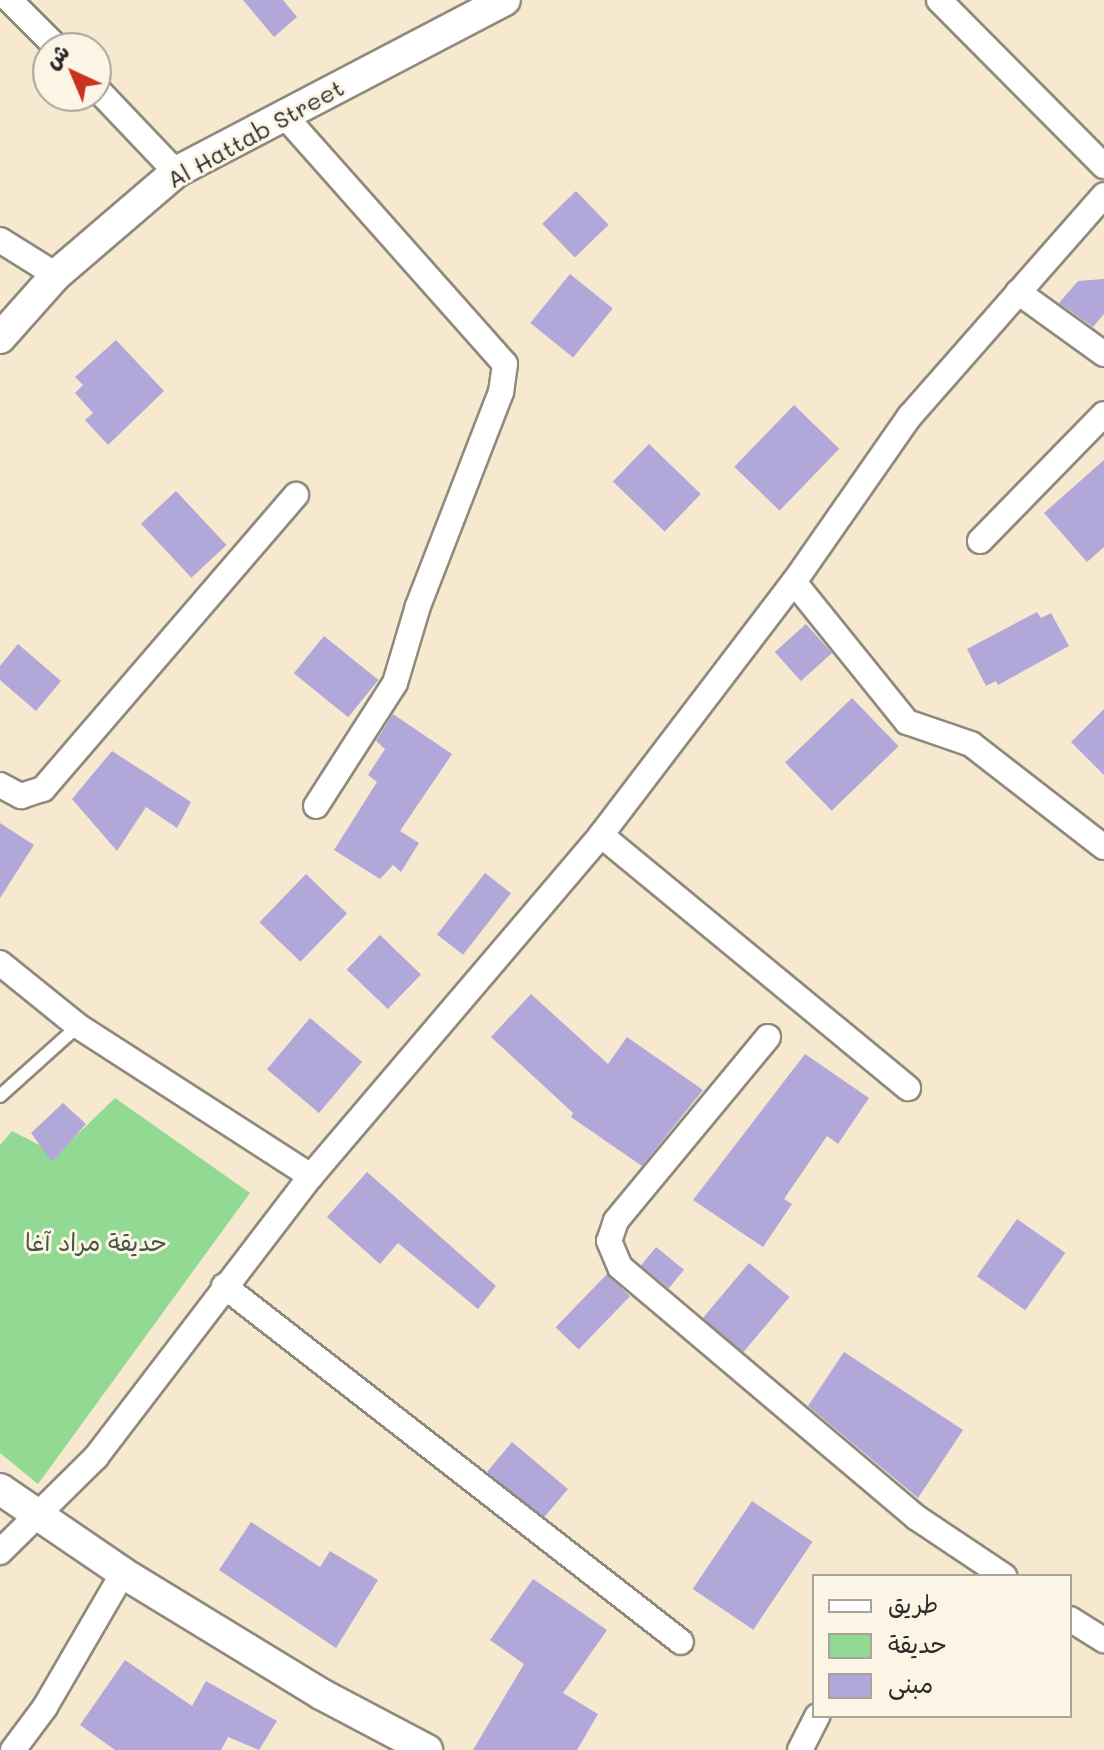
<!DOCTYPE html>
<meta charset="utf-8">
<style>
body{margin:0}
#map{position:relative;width:1104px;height:1750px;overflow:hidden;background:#f6e9cf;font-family:Mali,"Playpen Sans Arabic",sans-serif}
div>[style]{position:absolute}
.green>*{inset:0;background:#92d993}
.building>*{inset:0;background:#b1a8d9;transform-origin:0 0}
.roads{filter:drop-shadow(2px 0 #908a7d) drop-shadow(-2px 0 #908a7d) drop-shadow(0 2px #908a7d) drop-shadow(0 -2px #908a7d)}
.service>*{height:12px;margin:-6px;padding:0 6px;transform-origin:6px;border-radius:6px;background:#fff}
.minor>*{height:24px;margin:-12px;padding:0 12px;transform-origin:12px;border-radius:12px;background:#fff}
.tertiary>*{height:30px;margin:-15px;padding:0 15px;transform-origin:15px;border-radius:15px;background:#fff}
span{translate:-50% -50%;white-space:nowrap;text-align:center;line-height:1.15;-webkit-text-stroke:6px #fcf5e5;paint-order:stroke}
.street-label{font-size:24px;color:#2b2b2b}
.park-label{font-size:24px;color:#455645}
.legend{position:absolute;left:812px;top:1574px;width:260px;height:144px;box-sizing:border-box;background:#fcf5e5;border:2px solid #a8a49b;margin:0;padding:10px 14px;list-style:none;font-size:24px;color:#2b2b2b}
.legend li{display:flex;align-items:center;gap:16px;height:40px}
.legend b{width:40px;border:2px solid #a8a49b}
.north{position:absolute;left:32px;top:32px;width:80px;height:80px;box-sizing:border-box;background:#fcf5e5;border:2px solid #a8a49b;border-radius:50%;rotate:316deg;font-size:22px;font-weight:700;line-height:32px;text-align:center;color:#2b2b2b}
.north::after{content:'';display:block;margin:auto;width:28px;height:36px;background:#c8321e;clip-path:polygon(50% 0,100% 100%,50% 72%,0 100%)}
</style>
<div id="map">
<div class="green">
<div style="clip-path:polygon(115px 1098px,250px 1193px,38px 1484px,0 1453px,0 1145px,12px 1131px,57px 1154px)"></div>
</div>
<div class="building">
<div style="clip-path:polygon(243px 0,283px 0,297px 17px,274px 37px)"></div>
<div style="left:576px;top:191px;width:47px;height:47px;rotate:46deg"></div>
<div style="left:570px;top:274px;width:55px;height:63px;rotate:39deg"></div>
<div style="clip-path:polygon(1104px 279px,1104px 314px,1093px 327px,1059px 303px,1078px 281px)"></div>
<div style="clip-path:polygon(116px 340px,164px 391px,108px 445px,85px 420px,93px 413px,75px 393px,83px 385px,75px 377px)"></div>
<div style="left:794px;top:405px;width:63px;height:86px;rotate:44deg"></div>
<div style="left:649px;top:444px;width:72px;height:52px;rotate:44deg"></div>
<div style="clip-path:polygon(1104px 460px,1104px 547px,1087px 562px,1044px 513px)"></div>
<div style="left:176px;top:491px;width:74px;height:48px;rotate:47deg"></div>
<div style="clip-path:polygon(1037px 612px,1041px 618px,1051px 613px,1069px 646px,998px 685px,996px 681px,986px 686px,967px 649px)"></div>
<div style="left:806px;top:624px;width:39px;height:42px;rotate:48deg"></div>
<div style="left:324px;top:636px;width:70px;height:48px;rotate:39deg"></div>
<div style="clip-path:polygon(18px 644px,61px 681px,36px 711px,0 680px,0 666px)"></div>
<div style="left:852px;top:698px;width:67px;height:93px;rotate:46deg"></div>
<div style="clip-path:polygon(1104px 709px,1104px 775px,1071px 742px)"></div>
<div style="clip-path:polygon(393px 714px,452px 754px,400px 831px,419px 843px,401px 872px,393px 865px,380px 879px,334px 850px,377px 782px,368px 775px,385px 749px,376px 741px)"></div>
<div style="clip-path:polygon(112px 751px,191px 802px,177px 828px,146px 807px,117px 851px,72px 799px)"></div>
<div style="clip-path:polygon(0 823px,34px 845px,0 898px)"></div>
<div style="left:485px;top:873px;width:33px;height:78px;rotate:38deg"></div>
<div style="left:306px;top:874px;width:57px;height:67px;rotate:44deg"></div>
<div style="left:380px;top:935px;width:57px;height:48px;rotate:44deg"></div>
<div style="clip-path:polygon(531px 994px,608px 1064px,627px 1037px,703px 1090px,642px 1166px,571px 1117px,573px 1113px,491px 1037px)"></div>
<div style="left:310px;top:1018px;width:68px;height:67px;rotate:40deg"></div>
<div style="clip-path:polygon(805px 1054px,869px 1098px,838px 1144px,827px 1136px,784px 1199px,792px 1204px,763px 1247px,693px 1200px)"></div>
<div style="clip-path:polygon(63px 1103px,86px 1124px,52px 1162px,31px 1133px)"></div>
<div style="clip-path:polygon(367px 1172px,496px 1286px,478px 1309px,398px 1243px,380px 1264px,327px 1217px)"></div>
<div style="left:1017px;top:1219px;width:59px;height:70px;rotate:35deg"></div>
<div style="left:656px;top:1247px;width:36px;height:24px;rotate:39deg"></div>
<div style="left:749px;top:1263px;width:53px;height:72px;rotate:40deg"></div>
<div style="left:607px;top:1274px;width:32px;height:74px;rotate:44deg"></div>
<div style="clip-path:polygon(844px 1352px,963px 1430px,918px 1498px,808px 1406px)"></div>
<div style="left:512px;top:1442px;width:73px;height:39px;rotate:40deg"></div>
<div style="left:752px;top:1501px;width:73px;height:106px;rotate:34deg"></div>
<div style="clip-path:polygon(251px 1522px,320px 1567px,330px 1551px,378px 1580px,336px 1648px,219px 1570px)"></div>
<div style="clip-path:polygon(533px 1579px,607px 1630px,563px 1693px,598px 1714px,577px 1750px,473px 1750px,524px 1664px,490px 1640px)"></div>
<div style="clip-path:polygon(125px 1660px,192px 1706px,206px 1681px,277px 1721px,259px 1750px,228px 1737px,221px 1750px,115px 1750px,80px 1725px)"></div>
</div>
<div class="roads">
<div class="service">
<div style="left:0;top:1096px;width:105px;rotate:-41.9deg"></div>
</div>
<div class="minor">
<div style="left:9px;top:0;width:69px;rotate:44.4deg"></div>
<div style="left:939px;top:0;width:234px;rotate:45.2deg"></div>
<div style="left:96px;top:88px;width:116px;rotate:46.4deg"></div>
<div style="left:283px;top:114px;width:334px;rotate:48.4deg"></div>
<div style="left:505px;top:364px;width:28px;rotate:98deg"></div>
<div style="left:501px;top:392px;width:230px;rotate:111.2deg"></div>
<div style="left:418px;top:606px;width:80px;rotate:106.6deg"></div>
<div style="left:395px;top:683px;width:146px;rotate:122.7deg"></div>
<div style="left:0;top:240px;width:66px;rotate:32deg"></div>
<div style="left:1018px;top:292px;width:106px;rotate:35.8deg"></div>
<div style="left:980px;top:541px;width:177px;rotate:-45.7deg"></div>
<div style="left:794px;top:582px;width:180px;rotate:51.1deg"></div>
<div style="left:907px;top:722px;width:68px;rotate:19deg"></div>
<div style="left:971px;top:744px;width:168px;rotate:37.8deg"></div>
<div style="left:0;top:785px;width:24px;rotate:28deg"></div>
<div style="left:21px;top:796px;width:23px;rotate:-18deg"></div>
<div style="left:43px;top:789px;width:388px;rotate:-49.3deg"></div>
<div style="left:601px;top:835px;width:398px;rotate:39.5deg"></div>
<div style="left:0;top:963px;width:100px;rotate:38.9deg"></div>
<div style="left:78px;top:1026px;width:277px;rotate:32.8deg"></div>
<div style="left:768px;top:1037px;width:239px;rotate:129.6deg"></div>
<div style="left:616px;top:1221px;width:21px;rotate:109deg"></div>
<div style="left:609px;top:1241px;width:28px;rotate:67deg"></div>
<div style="left:620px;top:1267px;width:389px;rotate:40.2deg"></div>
<div style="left:917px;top:1518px;width:105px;rotate:33.7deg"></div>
<div style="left:224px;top:1286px;width:579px;rotate:37.92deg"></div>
<div style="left:0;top:1552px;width:135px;rotate:-44.7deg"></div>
<div style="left:96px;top:1457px;width:354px;rotate:-52.6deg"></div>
<div style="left:311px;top:1176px;width:448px;rotate:-49.6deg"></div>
<div style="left:601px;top:835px;width:318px;rotate:-52.7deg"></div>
<div style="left:794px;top:582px;width:203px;rotate:-55.1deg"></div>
<div style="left:910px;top:416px;width:294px;rotate:-48.7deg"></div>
<div style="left:1070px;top:1619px;width:40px;rotate:32deg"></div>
<div style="left:13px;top:1750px;width:54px;rotate:-53.3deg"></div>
<div style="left:45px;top:1707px;width:155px;rotate:-59.8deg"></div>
<div style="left:800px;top:1750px;width:38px;rotate:-63deg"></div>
</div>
<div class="tertiary">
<div style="left:0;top:338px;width:84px;rotate:-48.4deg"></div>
<div style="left:56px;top:275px;width:158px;rotate:-40.6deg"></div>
<div style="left:176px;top:172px;width:371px;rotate:-27.6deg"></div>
<div style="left:0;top:1489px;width:149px;rotate:34.3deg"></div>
<div style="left:123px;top:1573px;width:232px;rotate:31.4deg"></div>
<div style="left:321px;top:1694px;width:120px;rotate:27.8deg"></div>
</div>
</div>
<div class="street-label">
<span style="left:255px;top:133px;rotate:-29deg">Al Hattab Street</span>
</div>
<div class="park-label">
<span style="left:96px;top:1242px">حديقة مراد آغا</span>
</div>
<ul class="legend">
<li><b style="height:10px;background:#fff"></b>طريق</li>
<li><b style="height:22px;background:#92d993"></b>حديقة</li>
<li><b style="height:22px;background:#b1a8d9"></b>مبنى</li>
</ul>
<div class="north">ش</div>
</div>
